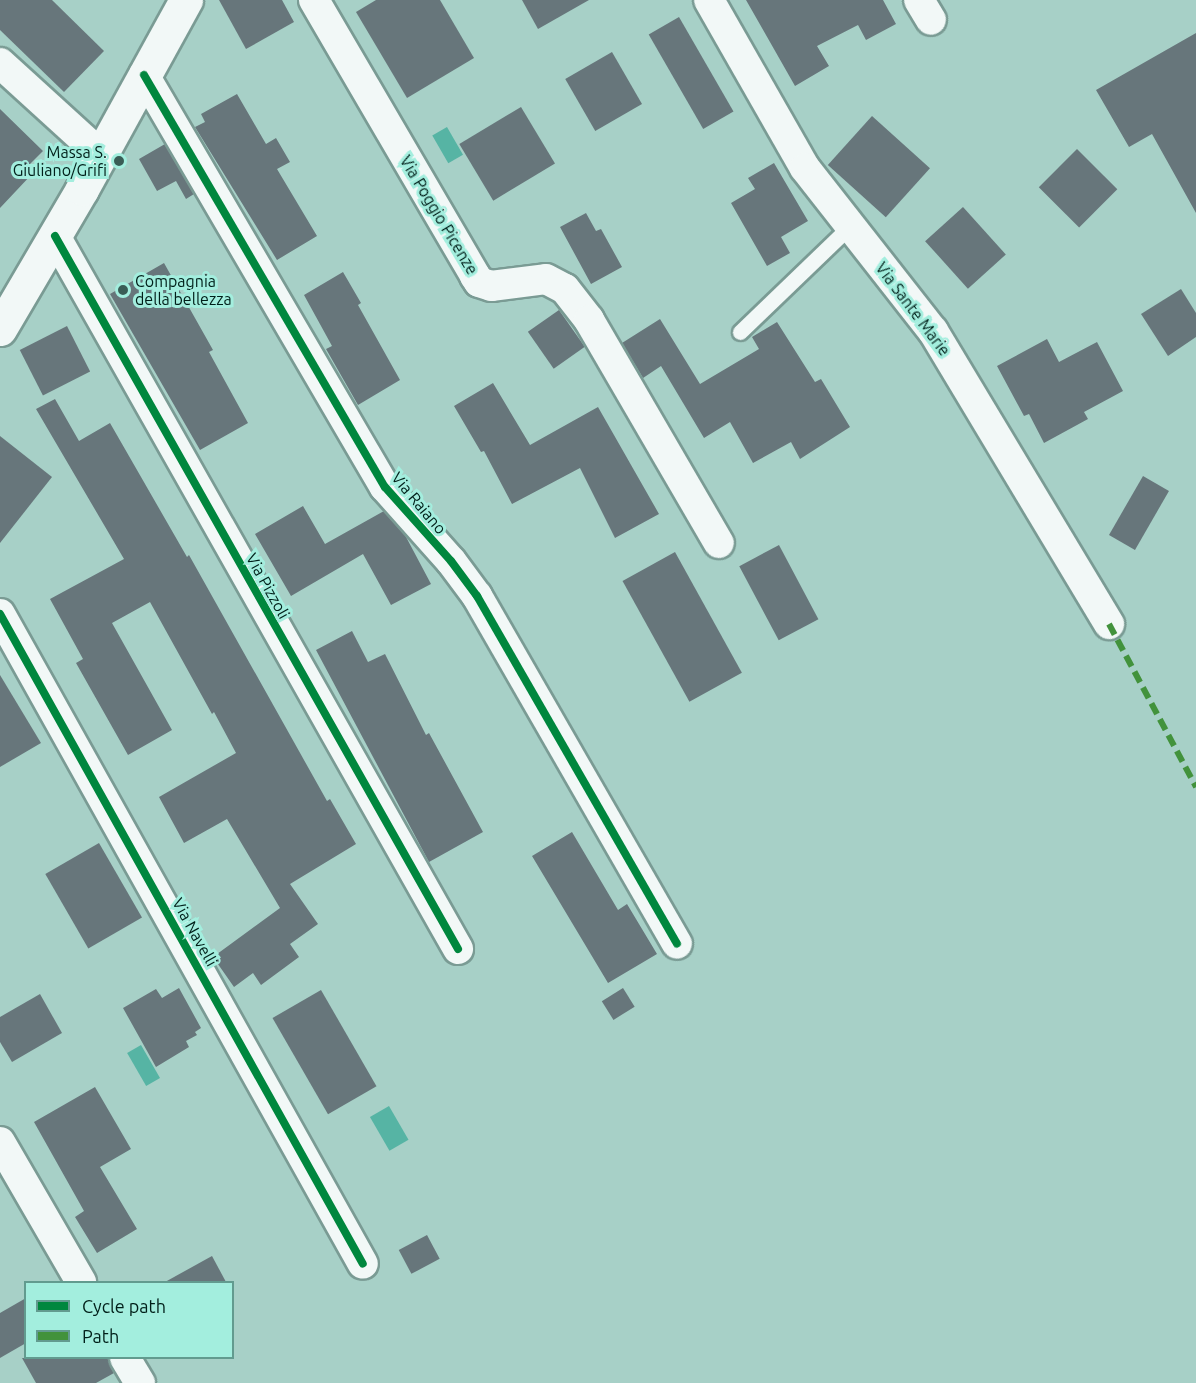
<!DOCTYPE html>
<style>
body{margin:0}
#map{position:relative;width:1196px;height:1383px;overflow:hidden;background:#a7d0c7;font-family:Ubuntu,sans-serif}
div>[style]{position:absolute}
.water>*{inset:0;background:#56b4a4;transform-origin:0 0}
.building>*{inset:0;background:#67767b;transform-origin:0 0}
.roads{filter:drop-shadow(2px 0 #7a9b94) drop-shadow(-2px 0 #7a9b94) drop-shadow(0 2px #7a9b94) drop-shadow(0 -2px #7a9b94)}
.service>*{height:15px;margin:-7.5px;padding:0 7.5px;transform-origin:7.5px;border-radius:7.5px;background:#f2f8f7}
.minor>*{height:30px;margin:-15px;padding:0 15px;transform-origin:15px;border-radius:15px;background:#f2f8f7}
.tertiary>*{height:33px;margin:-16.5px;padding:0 16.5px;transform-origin:16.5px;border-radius:16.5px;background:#f2f8f7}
.quiet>*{height:6px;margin-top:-3px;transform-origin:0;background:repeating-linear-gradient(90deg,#42923c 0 12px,transparent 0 18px)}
.cycleway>*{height:8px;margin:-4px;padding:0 4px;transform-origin:4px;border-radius:4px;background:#00873e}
.dots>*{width:16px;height:16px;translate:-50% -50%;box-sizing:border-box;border:3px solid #a3eede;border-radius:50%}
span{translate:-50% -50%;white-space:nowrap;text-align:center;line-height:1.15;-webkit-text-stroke:6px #a3eede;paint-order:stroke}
.poi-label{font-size:16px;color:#001f19}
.right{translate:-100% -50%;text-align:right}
.left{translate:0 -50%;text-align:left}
.street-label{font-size:16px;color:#001f19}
.legend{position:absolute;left:24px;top:1281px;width:210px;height:78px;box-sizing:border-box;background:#a3eede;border:2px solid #629b8f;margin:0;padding:8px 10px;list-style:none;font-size:18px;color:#001f19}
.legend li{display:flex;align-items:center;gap:12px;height:30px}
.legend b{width:30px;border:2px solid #629b8f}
</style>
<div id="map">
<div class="water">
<div style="left:447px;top:127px;width:32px;height:17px;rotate:60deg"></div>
<div style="left:141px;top:1045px;width:38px;height:16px;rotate:60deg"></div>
<div style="left:389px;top:1106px;width:39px;height:22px;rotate:60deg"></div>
</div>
<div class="building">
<div style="clip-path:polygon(0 0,52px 0,104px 51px,64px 92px,0 30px)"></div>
<div style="clip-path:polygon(219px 0,282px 0,294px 22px,246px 49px)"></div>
<div style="clip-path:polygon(376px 0,440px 0,474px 58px,407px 98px,356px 12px)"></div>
<div style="clip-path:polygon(522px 0,589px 0,538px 29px)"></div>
<div style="clip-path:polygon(746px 0,883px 0,896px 24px,866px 40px,858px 25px,817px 46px,829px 66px,795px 86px)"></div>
<div style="left:679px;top:17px;width:109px;height:35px;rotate:60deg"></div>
<div style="clip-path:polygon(1196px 33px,1196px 213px,1152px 134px,1129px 147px,1096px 90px)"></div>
<div style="left:612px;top:52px;width:60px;height:54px;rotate:60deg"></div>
<div style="clip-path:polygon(237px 94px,266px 144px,276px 138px,290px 162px,277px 169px,317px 236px,277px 260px,195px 127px,205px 122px,201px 114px)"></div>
<div style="left:521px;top:107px;width:66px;height:72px;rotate:59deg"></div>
<div style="clip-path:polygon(0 109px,43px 151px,26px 168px,32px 174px,0 208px)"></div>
<div style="left:872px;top:116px;width:78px;height:66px;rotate:42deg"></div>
<div style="clip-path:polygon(165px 144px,194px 194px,186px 199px,176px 181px,157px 191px,139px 159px)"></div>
<div style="left:1077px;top:149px;width:57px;height:54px;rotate:45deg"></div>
<div style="clip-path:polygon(774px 163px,808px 221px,781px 237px,790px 253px,767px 266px,731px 203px,755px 189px,748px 178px)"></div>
<div style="left:963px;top:207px;width:64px;height:51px;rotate:48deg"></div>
<div style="clip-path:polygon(586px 213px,596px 231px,601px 229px,622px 267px,591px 284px,560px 227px)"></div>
<div style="clip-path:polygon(164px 263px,213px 350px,209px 352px,248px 423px,200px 450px,110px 294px)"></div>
<div style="clip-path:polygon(343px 272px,361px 303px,358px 305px,400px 380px,358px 405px,326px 349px,332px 346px,304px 295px)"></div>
<div style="clip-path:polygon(1181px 289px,1196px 313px,1196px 337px,1168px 356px,1141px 314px)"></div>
<div style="left:559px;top:310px;width:45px;height:38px;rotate:55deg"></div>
<div style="clip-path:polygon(660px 319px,700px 384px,759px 349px,752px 337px,777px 322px,815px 382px,821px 379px,850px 427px,800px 459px,791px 442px,753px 463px,730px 422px,704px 438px,661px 366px,643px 378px,622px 343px)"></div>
<div style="left:67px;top:326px;width:51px;height:53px;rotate:63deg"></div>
<div style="clip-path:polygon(1047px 339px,1059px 362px,1097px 342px,1123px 391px,1084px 412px,1088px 419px,1044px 443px,1029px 414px,1024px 416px,997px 366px)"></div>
<div style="clip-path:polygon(493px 383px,530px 445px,598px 407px,659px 514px,615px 538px,580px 468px,512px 504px,484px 451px,481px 452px,454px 406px)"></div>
<div style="clip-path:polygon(55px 399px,79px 441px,110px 423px,187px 557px,189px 555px,327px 801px,330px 799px,356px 844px,290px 884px,318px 924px,290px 944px,299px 957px,261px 985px,253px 973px,234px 987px,213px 957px,280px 908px,227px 819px,184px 843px,159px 797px,236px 753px,214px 712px,212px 714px,150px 602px,112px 623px,172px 730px,128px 755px,76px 663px,83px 659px,50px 599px,124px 559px,36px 409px)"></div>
<div style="clip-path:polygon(0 436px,52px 477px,0 543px)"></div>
<div style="left:1143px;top:476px;width:30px;height:68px;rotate:30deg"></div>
<div style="clip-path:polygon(303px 506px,325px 544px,384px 511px,405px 535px,431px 584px,391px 605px,363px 554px,291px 596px,255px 534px)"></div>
<div style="left:779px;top:545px;width:84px;height:45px;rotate:62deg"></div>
<div style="left:675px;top:552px;width:138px;height:60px;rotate:61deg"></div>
<div style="clip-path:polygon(352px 631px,368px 662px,385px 654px,426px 735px,429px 733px,483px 832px,429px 862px,316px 650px)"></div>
<div style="clip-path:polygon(0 675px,41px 743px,0 767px)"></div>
<div style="clip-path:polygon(572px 832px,618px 910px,627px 904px,657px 954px,608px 983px,532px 856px)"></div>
<div style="left:99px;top:843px;width:86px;height:62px;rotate:60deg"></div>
<div style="clip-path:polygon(179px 988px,201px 1028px,195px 1032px,197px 1035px,186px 1041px,189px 1047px,156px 1067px,123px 1008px,156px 989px,162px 998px)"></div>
<div style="left:623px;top:988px;width:22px;height:25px;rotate:58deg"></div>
<div style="left:321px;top:990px;width:111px;height:56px;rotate:60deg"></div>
<div style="clip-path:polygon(40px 994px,62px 1033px,12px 1062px,0 1042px,0 1017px)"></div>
<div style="clip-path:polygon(95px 1087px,131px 1149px,100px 1167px,137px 1229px,97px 1253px,75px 1217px,84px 1211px,34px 1122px)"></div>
<div style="left:427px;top:1235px;width:27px;height:32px;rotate:62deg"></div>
<div style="clip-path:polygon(212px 1256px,226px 1282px,165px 1282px)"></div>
<div style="clip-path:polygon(26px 1298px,26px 1343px,0 1358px,0 1313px)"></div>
<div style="clip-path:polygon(22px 1358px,108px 1358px,114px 1373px,96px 1383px,36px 1383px)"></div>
</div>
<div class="roads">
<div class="service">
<div style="left:740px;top:332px;width:153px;rotate:-43.9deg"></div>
</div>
<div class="minor">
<div style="left:314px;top:0;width:320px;rotate:59.7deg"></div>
<div style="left:475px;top:276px;width:7px;rotate:56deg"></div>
<div style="left:479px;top:282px;width:13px;rotate:18deg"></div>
<div style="left:491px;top:286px;width:55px;rotate:-7.3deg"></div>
<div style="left:546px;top:279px;width:21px;rotate:28deg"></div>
<div style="left:565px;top:289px;width:39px;rotate:52deg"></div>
<div style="left:589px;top:320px;width:258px;rotate:59.8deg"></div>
<div style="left:709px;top:0;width:193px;rotate:60.3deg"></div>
<div style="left:805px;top:168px;width:207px;rotate:51.9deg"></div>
<div style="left:933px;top:331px;width:342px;rotate:59deg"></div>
<div style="left:919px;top:0;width:23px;rotate:59deg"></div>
<div style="left:0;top:63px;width:137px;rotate:42.3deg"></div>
<div style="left:144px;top:75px;width:477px;rotate:59.7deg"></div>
<div style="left:385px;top:487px;width:99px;rotate:48.3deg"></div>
<div style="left:451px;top:561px;width:44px;rotate:53.4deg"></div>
<div style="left:477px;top:596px;width:401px;rotate:60.1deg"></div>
<div style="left:55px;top:236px;width:819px;rotate:60.52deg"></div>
<div style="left:0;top:614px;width:744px;rotate:60.82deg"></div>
<div style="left:0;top:1142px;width:162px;rotate:59.9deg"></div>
<div style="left:125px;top:1358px;width:29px;rotate:59deg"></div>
</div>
<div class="tertiary">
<div style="left:0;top:329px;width:162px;rotate:-59.6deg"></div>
<div style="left:82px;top:189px;width:216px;rotate:-61.2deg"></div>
</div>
</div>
<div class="quiet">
<div style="left:1109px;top:624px;width:185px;rotate:61.9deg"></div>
</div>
<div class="cycleway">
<div style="left:144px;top:75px;width:477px;rotate:59.7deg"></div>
<div style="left:385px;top:487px;width:99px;rotate:48.3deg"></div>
<div style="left:451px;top:561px;width:44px;rotate:53.4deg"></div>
<div style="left:477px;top:596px;width:401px;rotate:60.1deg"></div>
<div style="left:55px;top:236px;width:819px;rotate:60.52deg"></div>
<div style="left:0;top:614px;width:744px;rotate:60.82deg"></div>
</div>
<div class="dots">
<div style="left:119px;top:161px;background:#3a5d56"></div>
<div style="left:123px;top:290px;background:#3a5d56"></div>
</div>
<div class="poi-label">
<span class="right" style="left:107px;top:161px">Massa S.<br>Giuliano/Grifi</span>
<span class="left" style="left:135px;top:290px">Compagnia<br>della bellezza</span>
</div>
<div class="street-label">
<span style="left:439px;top:215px;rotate:59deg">Via Poggio Picenze</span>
<span style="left:913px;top:309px;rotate:53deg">Via Sante Marie</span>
<span style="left:419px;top:503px;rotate:50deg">Via Raiano</span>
<span style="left:268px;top:586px;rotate:61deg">Via Pizzoli</span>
<span style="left:195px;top:932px;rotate:61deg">Via Navelli</span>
</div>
<ul class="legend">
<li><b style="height:8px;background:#00873e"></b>Cycle path</li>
<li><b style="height:8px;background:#42923c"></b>Path</li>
</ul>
</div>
